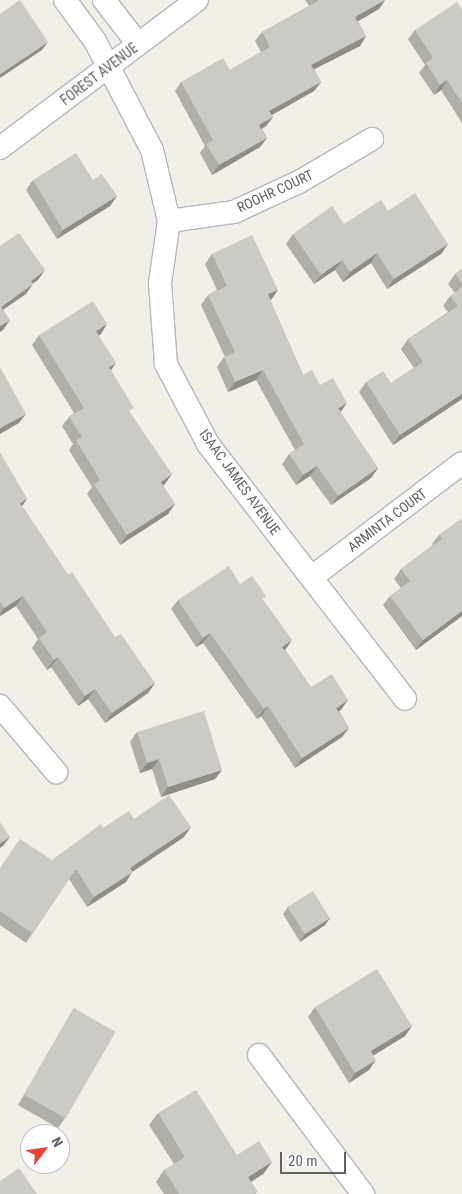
<!DOCTYPE html>
<style>
body{margin:0}
#map{position:relative;width:462px;height:1194px;overflow:hidden;background:#f1efe8;font-family:"Roboto Condensed",sans-serif}
div>[style]{position:absolute}
.roads{filter:drop-shadow(1px 0 #b5b8bc) drop-shadow(-1px 0 #b5b8bc) drop-shadow(0 1px #b5b8bc) drop-shadow(0 -1px #b5b8bc)}
.minor>*{height:22px;margin:-11px;padding:0 11px;transform-origin:11px;border-radius:11px;background:#fff}
.wall>*{inset:0;background:#afaea9}
.shaded-wall>*{inset:0;background:#8f8d8a}
.building>*{inset:0;background:#cccac5;transform-origin:0 0}
span{translate:-50% -50%;white-space:nowrap;text-align:center;line-height:1.15;-webkit-text-stroke:4.5px #fff;paint-order:stroke}
.street-label{font-size:14px;color:#5f6368}
.north{position:absolute;left:20px;top:1124px;width:50px;height:50px;box-sizing:border-box;background:#fff;border:1px solid #bfc1c3;border-radius:50%;rotate:60deg;font-size:14px;font-weight:700;line-height:20px;text-align:center;color:#5f6368}
.north::after{content:'';display:block;margin:auto;width:18px;height:22px;background:#ea4335;clip-path:polygon(50% 0,100% 100%,50% 72%,0 100%)}
.scale{position:absolute;left:280px;top:1152px;width:66px;height:22px;box-sizing:border-box;border:2px solid #5f6368;border-top:0;padding-left:6px;font-size:15px;line-height:18px;white-space:nowrap;color:#5f6368;-webkit-text-stroke:4px #fff;paint-order:stroke}
</style>
<div id="map">
<div class="roads">
<div class="minor">
<div style="left:65px;top:0;width:51px;rotate:53.8deg"></div>
<div style="left:95px;top:41px;width:123px;rotate:62.4deg"></div>
<div style="left:152px;top:150px;width:73px;rotate:76.5deg"></div>
<div style="left:169px;top:221px;width:63px;rotate:98.3deg"></div>
<div style="left:160px;top:283px;width:81px;rotate:85.8deg"></div>
<div style="left:166px;top:364px;width:90px;rotate:62.3deg"></div>
<div style="left:208px;top:444px;width:322px;rotate:52.3deg"></div>
<div style="left:104px;top:0;width:56px;rotate:52.3deg"></div>
<div style="left:0;top:148px;width:246px;rotate:-36.9deg"></div>
<div style="left:169px;top:221px;width:66px;rotate:-7.9deg"></div>
<div style="left:234px;top:212px;width:72px;rotate:-24.8deg"></div>
<div style="left:299px;top:182px;width:85px;rotate:-30.5deg"></div>
<div style="left:312px;top:577px;width:188px;rotate:-37.2deg"></div>
<div style="left:0;top:706px;width:87px;rotate:49.7deg"></div>
<div style="left:259px;top:1055px;width:174px;rotate:53.2deg"></div>
</div>
</div>
<div class="wall">
<div style="clip-path:polygon(305px 0,385px 0,379px 9px,358px 21px,366px 36px,360px 46px,314px 69px,321px 82px,314px 91px,272px 115px,273px 117px,266px 126px,262px 129px,267px 138px,260px 147px,212px 175px,200px 153px,205px 146px,175px 91px,181px 82px,230px 70px,261px 52px,255px 41px,262px 32px,309px 6px)"></div>
<div style="clip-path:polygon(462px 9px,462px 123px,441px 90px,434px 95px,419px 73px,425px 65px,408px 39px,415px 30px)"></div>
<div style="clip-path:polygon(33px 180px,93px 180px,117px 196px,110px 206px,57px 239px,26px 190px)"></div>
<div style="clip-path:polygon(388px 211px,448px 244px,441px 254px,387px 289px,371px 263px,343px 282px,335px 270px,314px 284px,286px 244px,293px 234px,344px 224px)"></div>
<div style="clip-path:polygon(212px 254px,278px 290px,270px 300px,303px 375px,320px 385px,340px 412px,378px 468px,371px 478px,331px 505px,310px 476px,296px 485px,282px 464px,289px 454px,295px 450px,256px 380px,228px 392px,217px 367px,224px 357px,225px 357px,201px 305px,208px 295px,217px 290px,205px 264px)"></div>
<div style="clip-path:polygon(462px 269px,462px 399px,393px 445px,359px 392px,366px 382px,391px 383px,414px 368px,401px 349px,408px 339px,448px 312px,443px 306px,450px 296px,455px 293px,448px 284px,455px 274px)"></div>
<div style="clip-path:polygon(101px 334px,99px 335px,111px 370px,130px 413px,165px 484px,163px 486px,175px 504px,168px 514px,120px 545px,87px 494px,92px 487px,69px 450px,73px 444px,62px 426px,69px 417px,74px 413px,32px 345px,39px 335px)"></div>
<div style="clip-path:polygon(0 453px,27px 499px,22px 506px,68px 575px,115px 637px,155px 683px,148px 693px,105px 723px,88px 699px,78px 706px,51px 667px,47px 670px,32px 648px,38px 639px,16px 606px,0 616px)"></div>
<div style="clip-path:polygon(461px 519px,462px 616px,416px 650px,383px 605px,390px 596px,401px 588px,394px 579px,401px 569px,433px 545px,432px 544px,439px 535px)"></div>
<div style="clip-path:polygon(240px 584px,263px 600px,292px 640px,285px 650px,311px 687px,341px 710px,339px 711px,349px 728px,342px 737px,295px 768px,261px 716px,257px 719px,203px 643px,196px 647px,171px 609px,178px 600px)"></div>
<div style="clip-path:polygon(137px 732px,222px 770px,215px 779px,161px 797px,152px 769px,140px 773px,130px 742px)"></div>
<div style="clip-path:polygon(134px 819px,184px 837px,132px 872px,126px 882px,87px 907px,69px 879px,26px 943px,0 925px,0 868px,52px 860px,103px 828px)"></div>
<div style="clip-path:polygon(288px 907px,330px 918px,325px 925px,300px 942px,283px 914px)"></div>
<div style="clip-path:polygon(315px 1007px,412px 1026px,405px 1036px,373px 1056px,369px 1070px,349px 1083px,308px 1017px)"></div>
<div style="clip-path:polygon(74px 1008px,65px 1118px,58px 1128px,18px 1105px,68px 1018px)"></div>
<div style="clip-path:polygon(158px 1113px,237px 1155px,272px 1162px,263px 1174px,251px 1182px,256px 1194px,164px 1194px,156px 1182px,164px 1170px,174px 1164px,149px 1125px)"></div>
</div>
<div class="shaded-wall">
<div style="clip-path:polygon(385px 0,379px 9px,348px 27px,355px 17px)"></div>
<div style="clip-path:polygon(366px 36px,360px 46px,305px 74px,311px 65px)"></div>
<div style="clip-path:polygon(48px 42px,42px 50px,0 78px,0 74px)"></div>
<div style="clip-path:polygon(447px 80px,441px 90px,434px 95px,440px 85px)"></div>
<div style="clip-path:polygon(321px 82px,314px 91px,263px 120px,269px 111px)"></div>
<div style="clip-path:polygon(273px 117px,266px 126px,253px 134px,259px 125px)"></div>
<div style="clip-path:polygon(267px 138px,260px 147px,212px 175px,219px 165px)"></div>
<div style="clip-path:polygon(117px 196px,110px 206px,57px 239px,63px 230px)"></div>
<div style="clip-path:polygon(448px 244px,441px 254px,387px 289px,394px 279px)"></div>
<div style="clip-path:polygon(377px 253px,371px 263px,343px 282px,350px 272px)"></div>
<div style="clip-path:polygon(342px 260px,335px 270px,314px 284px,321px 275px)"></div>
<div style="clip-path:polygon(45px 270px,38px 280px,24px 290px,31px 281px)"></div>
<div style="clip-path:polygon(33px 284px,26px 294px,0 312px,1px 307px)"></div>
<div style="clip-path:polygon(278px 290px,271px 300px,261px 304px,268px 294px)"></div>
<div style="clip-path:polygon(10px 320px,3px 330px,0 332px,0 326px)"></div>
<div style="clip-path:polygon(107px 324px,101px 334px,90px 341px,96px 331px)"></div>
<div style="clip-path:polygon(116px 363px,109px 373px,109px 367px)"></div>
<div style="clip-path:polygon(263px 370px,256px 380px,228px 392px,235px 382px)"></div>
<div style="clip-path:polygon(462px 394px,462px 399px,393px 445px,400px 435px)"></div>
<div style="clip-path:polygon(347px 403px,340px 413px,338px 408px)"></div>
<div style="clip-path:polygon(26px 414px,19px 423px,0 434px,0 428px)"></div>
<div style="clip-path:polygon(317px 466px,310px 476px,296px 485px,303px 475px)"></div>
<div style="clip-path:polygon(378px 468px,371px 478px,331px 505px,338px 496px)"></div>
<div style="clip-path:polygon(172px 474px,165px 484px,154px 492px,161px 482px)"></div>
<div style="clip-path:polygon(27px 499px,20px 509px,20px 503px)"></div>
<div style="clip-path:polygon(175px 504px,168px 514px,120px 545px,127px 535px)"></div>
<div style="clip-path:polygon(23px 596px,16px 606px,0 616px,0 614px,4px 608px)"></div>
<div style="clip-path:polygon(462px 611px,462px 616px,416px 650px,423px 640px)"></div>
<div style="clip-path:polygon(210px 633px,203px 643px,196px 647px,203px 638px)"></div>
<div style="clip-path:polygon(292px 640px,285px 650px,276px 657px,282px 647px)"></div>
<div style="clip-path:polygon(58px 657px,51px 667px,47px 670px,54px 660px)"></div>
<div style="clip-path:polygon(155px 683px,148px 693px,105px 723px,112px 713px)"></div>
<div style="clip-path:polygon(95px 689px,88px 699px,78px 706px,85px 696px)"></div>
<div style="clip-path:polygon(348px 700px,341px 710px,329px 717px,336px 708px)"></div>
<div style="clip-path:polygon(268px 706px,261px 716px,257px 719px,264px 709px)"></div>
<div style="clip-path:polygon(349px 728px,342px 737px,295px 768px,302px 758px)"></div>
<div style="clip-path:polygon(159px 759px,152px 769px,140px 773px,147px 763px)"></div>
<div style="clip-path:polygon(222px 770px,215px 779px,161px 797px,168px 787px)"></div>
<div style="clip-path:polygon(191px 827px,184px 837px,132px 872px,126px 882px,87px 907px,94px 897px,130px 868px)"></div>
<div style="clip-path:polygon(10px 837px,3px 846px,0 848px,0 843px)"></div>
<div style="clip-path:polygon(330px 918px,325px 925px,300px 942px,305px 934px)"></div>
<div style="clip-path:polygon(412px 1026px,405px 1036px,364px 1061px,371px 1051px)"></div>
<div style="clip-path:polygon(376px 1060px,369px 1070px,349px 1083px,355px 1073px)"></div>
<div style="clip-path:polygon(272px 1162px,263px 1174px,240px 1189px,248px 1177px)"></div>
</div>
<div class="building">
<div style="clip-path:polygon(20px 0,48px 42px,0 74px,0 14px)"></div>
<div style="clip-path:polygon(318px 0,385px 0,355px 17px,366px 36px,311px 65px,321px 82px,269px 111px,273px 117px,259px 125px,267px 138px,219px 165px,206px 144px,213px 140px,181px 82px,223px 58px,230px 70px,270px 47px,262px 32px,318px 1px)"></div>
<div style="clip-path:polygon(457px 2px,462px 9px,462px 103px,447px 80px,440px 85px,426px 63px,433px 58px,415px 30px)"></div>
<div style="clip-path:polygon(76px 153px,93px 180px,102px 174px,117px 196px,63px 230px,33px 180px)"></div>
<div style="clip-path:polygon(415px 193px,448px 244px,394px 279px,377px 253px,350px 272px,342px 260px,321px 275px,293px 234px,332px 206px,344px 224px,381px 200px,388px 211px)"></div>
<div style="clip-path:polygon(19px 233px,45px 270px,31px 281px,33px 284px,1px 307px,10px 320px,0 326px,0 246px)"></div>
<div style="clip-path:polygon(252px 235px,278px 290px,268px 294px,303px 375px,312px 370px,320px 385px,333px 378px,347px 403px,338px 408px,378px 468px,338px 496px,317px 466px,303px 475px,289px 454px,304px 444px,263px 370px,235px 382px,224px 357px,235px 352px,208px 295px,227px 286px,212px 254px)"></div>
<div style="clip-path:polygon(462px 269px,462px 283px,455px 274px)"></div>
<div style="clip-path:polygon(462px 287px,462px 394px,400px 435px,366px 382px,383px 371px,391px 383px,423px 362px,408px 339px,458px 306px,450px 296px)"></div>
<div style="clip-path:polygon(93px 301px,107px 324px,96px 331px,116px 363px,109px 367px,134px 408px,129px 411px,172px 474px,161px 482px,175px 504px,127px 535px,94px 484px,100px 480px,76px 440px,82px 437px,69px 417px,84px 408px,39px 335px)"></div>
<div style="clip-path:polygon(0 367px,26px 414px,0 428px)"></div>
<div style="clip-path:polygon(0 453px,27px 499px,20px 503px,68px 575px,72px 572px,115px 637px,121px 634px,155px 683px,112px 713px,95px 689px,85px 696px,58px 657px,54px 660px,39px 638px,47px 632px,23px 596px,4px 608px,0 602px)"></div>
<div style="clip-path:polygon(461px 519px,462px 521px,462px 611px,423px 640px,390px 596px,410px 581px,401px 569px,442px 539px,439px 535px)"></div>
<div style="clip-path:polygon(229px 566px,240px 584px,252px 576px,266px 596px,262px 599px,292px 640px,282px 647px,311px 687px,332px 674px,348px 700px,336px 708px,349px 728px,302px 758px,268px 706px,264px 709px,210px 633px,203px 638px,178px 600px)"></div>
<div style="clip-path:polygon(204px 711px,222px 770px,168px 787px,159px 759px,147px 763px,137px 732px)"></div>
<div style="clip-path:polygon(169px 795px,191px 827px,130px 868px,133px 872px,94px 897px,76px 869px,32px 933px,0 911px,0 868px,20px 839px,52px 860px,101px 824px,103px 828px,129px 811px,134px 819px)"></div>
<div style="clip-path:polygon(0 822px,10px 837px,0 843px)"></div>
<div style="left:313px;top:891px;width:32px;height:30px;rotate:58deg"></div>
<div style="clip-path:polygon(377px 969px,412px 1026px,371px 1051px,376px 1060px,355px 1073px,315px 1007px)"></div>
<div style="left:74px;top:1008px;width:48px;height:100px;rotate:30deg"></div>
<div style="clip-path:polygon(196px 1090px,237px 1155px,259px 1141px,272px 1162px,248px 1177px,258px 1192px,254px 1194px,179px 1194px,164px 1170px,185px 1157px,158px 1113px)"></div>
<div style="clip-path:polygon(19px 1168px,37px 1194px,0 1194px,0 1181px)"></div>
</div>
<div class="street-label">
<span style="left:99px;top:74px;rotate:-37deg">FOREST AVENUE</span>
<span style="left:275px;top:191px;rotate:-25deg">ROOHR COURT</span>
<span style="left:240px;top:482px;rotate:54deg">ISAAC JAMES AVENUE</span>
<span style="left:387px;top:520px;rotate:-37deg">ARMINTA COURT</span>
</div>
<div class="north">N</div>
<div class="scale">20 m</div>
</div>
